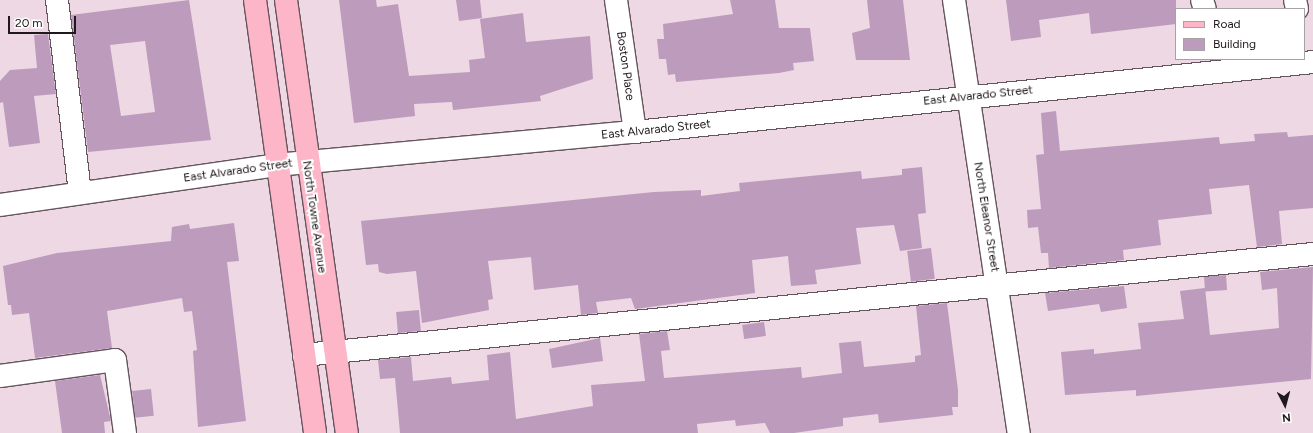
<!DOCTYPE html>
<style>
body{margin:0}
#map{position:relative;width:1313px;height:433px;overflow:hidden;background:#edd8e3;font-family:Figtree,sans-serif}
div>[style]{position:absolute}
.building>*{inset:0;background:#bd9bbd;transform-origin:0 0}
.roads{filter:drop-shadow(1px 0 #65545d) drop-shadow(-1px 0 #65545d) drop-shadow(0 1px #65545d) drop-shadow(0 -1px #65545d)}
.minor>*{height:22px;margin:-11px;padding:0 11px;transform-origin:11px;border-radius:11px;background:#fff}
.major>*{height:22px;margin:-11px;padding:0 11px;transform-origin:11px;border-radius:11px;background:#fcb6c8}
span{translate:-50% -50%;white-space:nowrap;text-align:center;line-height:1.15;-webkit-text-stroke:4px #fff;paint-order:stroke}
.street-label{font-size:12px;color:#1f181c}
.legend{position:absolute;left:1175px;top:8px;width:130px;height:52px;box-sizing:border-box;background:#fff;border:1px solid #a5a3a4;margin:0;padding:5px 7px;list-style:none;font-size:12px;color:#1f181c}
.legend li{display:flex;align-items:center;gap:8px;height:20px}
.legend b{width:20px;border:1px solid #a5a3a4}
.north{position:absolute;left:1265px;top:385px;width:40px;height:40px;-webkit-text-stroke:3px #fff;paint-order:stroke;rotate:174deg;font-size:11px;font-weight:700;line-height:16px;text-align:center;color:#1f181c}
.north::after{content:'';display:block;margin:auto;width:14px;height:18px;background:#1f181c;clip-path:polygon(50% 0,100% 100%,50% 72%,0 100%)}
.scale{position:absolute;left:8px;top:16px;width:68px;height:18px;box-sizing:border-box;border:2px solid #1f181c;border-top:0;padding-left:5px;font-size:12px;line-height:14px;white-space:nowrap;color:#1f181c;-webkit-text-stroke:3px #fff;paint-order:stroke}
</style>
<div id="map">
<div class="building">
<div style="clip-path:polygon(evenodd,189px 0,211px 140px,88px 152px,71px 15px,189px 0,145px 41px,155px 112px,121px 116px,110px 45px,145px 41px)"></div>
<div style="clip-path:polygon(339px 0,376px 0,377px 7px,398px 4px,409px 76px,470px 72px,469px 60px,485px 58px,480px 19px,523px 13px,526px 42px,590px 36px,593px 79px,540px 96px,541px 101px,453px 110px,452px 102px,414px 104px,415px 116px,354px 123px)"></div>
<div style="clip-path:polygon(456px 0,480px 0,482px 18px,459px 21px)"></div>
<div style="clip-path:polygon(730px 0,775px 0,779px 28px,810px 28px,814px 61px,793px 63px,794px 70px,779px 73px,676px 82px,675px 74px,668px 75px,666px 59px,659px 59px,657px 39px,664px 39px,663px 24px,733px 14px)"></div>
<div style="clip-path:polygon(867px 0,903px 0,910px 60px,856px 60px,852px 33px,870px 28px)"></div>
<div style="clip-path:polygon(1006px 0,1176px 0,1176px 24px,1091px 34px,1089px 13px,1039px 20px,1041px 37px,1011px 41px)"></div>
<div style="clip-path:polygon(48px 34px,56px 94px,34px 96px,40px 143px,9px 147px,3px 102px,0 103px,0 81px,10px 70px,37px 68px,34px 35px)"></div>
<div style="clip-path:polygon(1056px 111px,1060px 151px,1219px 137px,1220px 144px,1255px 141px,1254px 134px,1287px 132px,1288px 137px,1313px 135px,1313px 208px,1279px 211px,1282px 244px,1257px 247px,1249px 185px,1209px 189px,1212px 214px,1158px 220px,1161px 245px,1123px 250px,1124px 260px,1049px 268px,1048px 253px,1041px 253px,1038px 227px,1028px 228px,1027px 210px,1041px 209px,1036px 155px,1044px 154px,1041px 113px)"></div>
<div style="clip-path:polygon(922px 167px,926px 213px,918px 214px,922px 248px,900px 251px,894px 225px,856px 228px,861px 264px,815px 270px,817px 284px,791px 286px,788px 256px,752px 260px,755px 293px,635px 309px,631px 298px,596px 302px,598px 313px,581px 315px,578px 285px,534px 290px,531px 257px,488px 261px,493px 299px,488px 300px,489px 310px,422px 323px,416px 271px,387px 274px,379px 272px,378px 264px,366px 265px,361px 221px,654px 192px,701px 190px,701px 196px,740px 191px,739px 183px,861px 171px,862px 179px,902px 175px,902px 169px)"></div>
<div style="clip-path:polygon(234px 223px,239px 261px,227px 262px,246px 421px,198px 427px,193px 351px,197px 350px,192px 311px,184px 312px,182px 298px,107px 311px,112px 348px,35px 358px,29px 313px,12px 315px,11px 305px,8px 305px,3px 266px,57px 253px,171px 241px,172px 227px,189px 224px,190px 229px)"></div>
<div style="left:931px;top:248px;width:31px;height:24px;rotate:83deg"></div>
<div style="clip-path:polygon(1313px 267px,1311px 379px,1136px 396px,1136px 390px,1065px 395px,1061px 352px,1094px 349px,1094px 354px,1141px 349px,1138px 323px,1184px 319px,1180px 291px,1205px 288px,1210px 335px,1279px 328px,1277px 288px,1262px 290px,1260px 272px)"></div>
<div style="left:1226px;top:275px;width:15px;height:22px;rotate:86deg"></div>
<div style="clip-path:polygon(1124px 286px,1127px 308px,1101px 312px,1099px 304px,1048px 311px,1045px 293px)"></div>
<div style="clip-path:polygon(947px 303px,958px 390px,958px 407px,952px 407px,953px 415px,879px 423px,878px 414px,843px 418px,843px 426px,794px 433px,770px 433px,765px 423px,736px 426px,735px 420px,697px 424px,698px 433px,400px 433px,395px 378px,380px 379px,378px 360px,411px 357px,413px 381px,451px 377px,452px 384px,489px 380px,487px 355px,510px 352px,516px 419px,593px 406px,591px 385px,645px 381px,639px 334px,667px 331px,670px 350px,661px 351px,664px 378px,801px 367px,802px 378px,842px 373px,839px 343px,861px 341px,864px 367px,915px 362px,915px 356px,921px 355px,916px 306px)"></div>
<div style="left:419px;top:310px;width:21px;height:23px;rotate:85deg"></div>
<div style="left:764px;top:322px;width:14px;height:22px;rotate:82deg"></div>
<div style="clip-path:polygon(600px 338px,603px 361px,552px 368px,549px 349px)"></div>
<div style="clip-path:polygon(100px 375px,111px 421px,104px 422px,105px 433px,62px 433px,55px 381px)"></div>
<div style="left:151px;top:389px;width:27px;height:19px;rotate:84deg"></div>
</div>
<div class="roads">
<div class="minor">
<div style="left:57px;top:0;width:194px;rotate:83.2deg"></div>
<div style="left:616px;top:0;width:133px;rotate:81.8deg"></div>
<div style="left:954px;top:0;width:438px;rotate:81.5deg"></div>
<div style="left:1202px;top:0;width:9px;rotate:72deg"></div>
<div style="left:1295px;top:0;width:9px;rotate:77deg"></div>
<div style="left:0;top:205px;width:279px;rotate:-8.2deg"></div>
<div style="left:276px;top:165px;width:361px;rotate:-5.3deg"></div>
<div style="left:635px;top:132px;width:682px;rotate:-5.89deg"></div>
<div style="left:304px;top:355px;width:1014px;rotate:-5.72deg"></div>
<div style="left:0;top:376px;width:116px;rotate:-7.9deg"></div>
<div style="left:115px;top:360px;width:74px;rotate:82.2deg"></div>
</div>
<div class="major">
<div style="left:255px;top:0;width:437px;rotate:82.1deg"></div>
<div style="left:286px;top:0;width:437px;rotate:82deg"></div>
</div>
</div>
<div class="street-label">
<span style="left:625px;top:66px;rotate:82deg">Boston Place</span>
<span style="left:978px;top:96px;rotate:-6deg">East Alvarado Street</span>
<span style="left:656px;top:130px;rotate:-6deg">East Alvarado Street</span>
<span style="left:238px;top:171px;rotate:-8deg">East Alvarado Street</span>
<span style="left:314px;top:217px;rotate:82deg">North Towne Avenue</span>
<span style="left:986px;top:217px;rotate:81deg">North Eleanor Street</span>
</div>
<ul class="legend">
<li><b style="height:5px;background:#fcb6c8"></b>Road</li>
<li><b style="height:11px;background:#bd9bbd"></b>Building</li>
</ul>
<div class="north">N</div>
<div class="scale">20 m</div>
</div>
